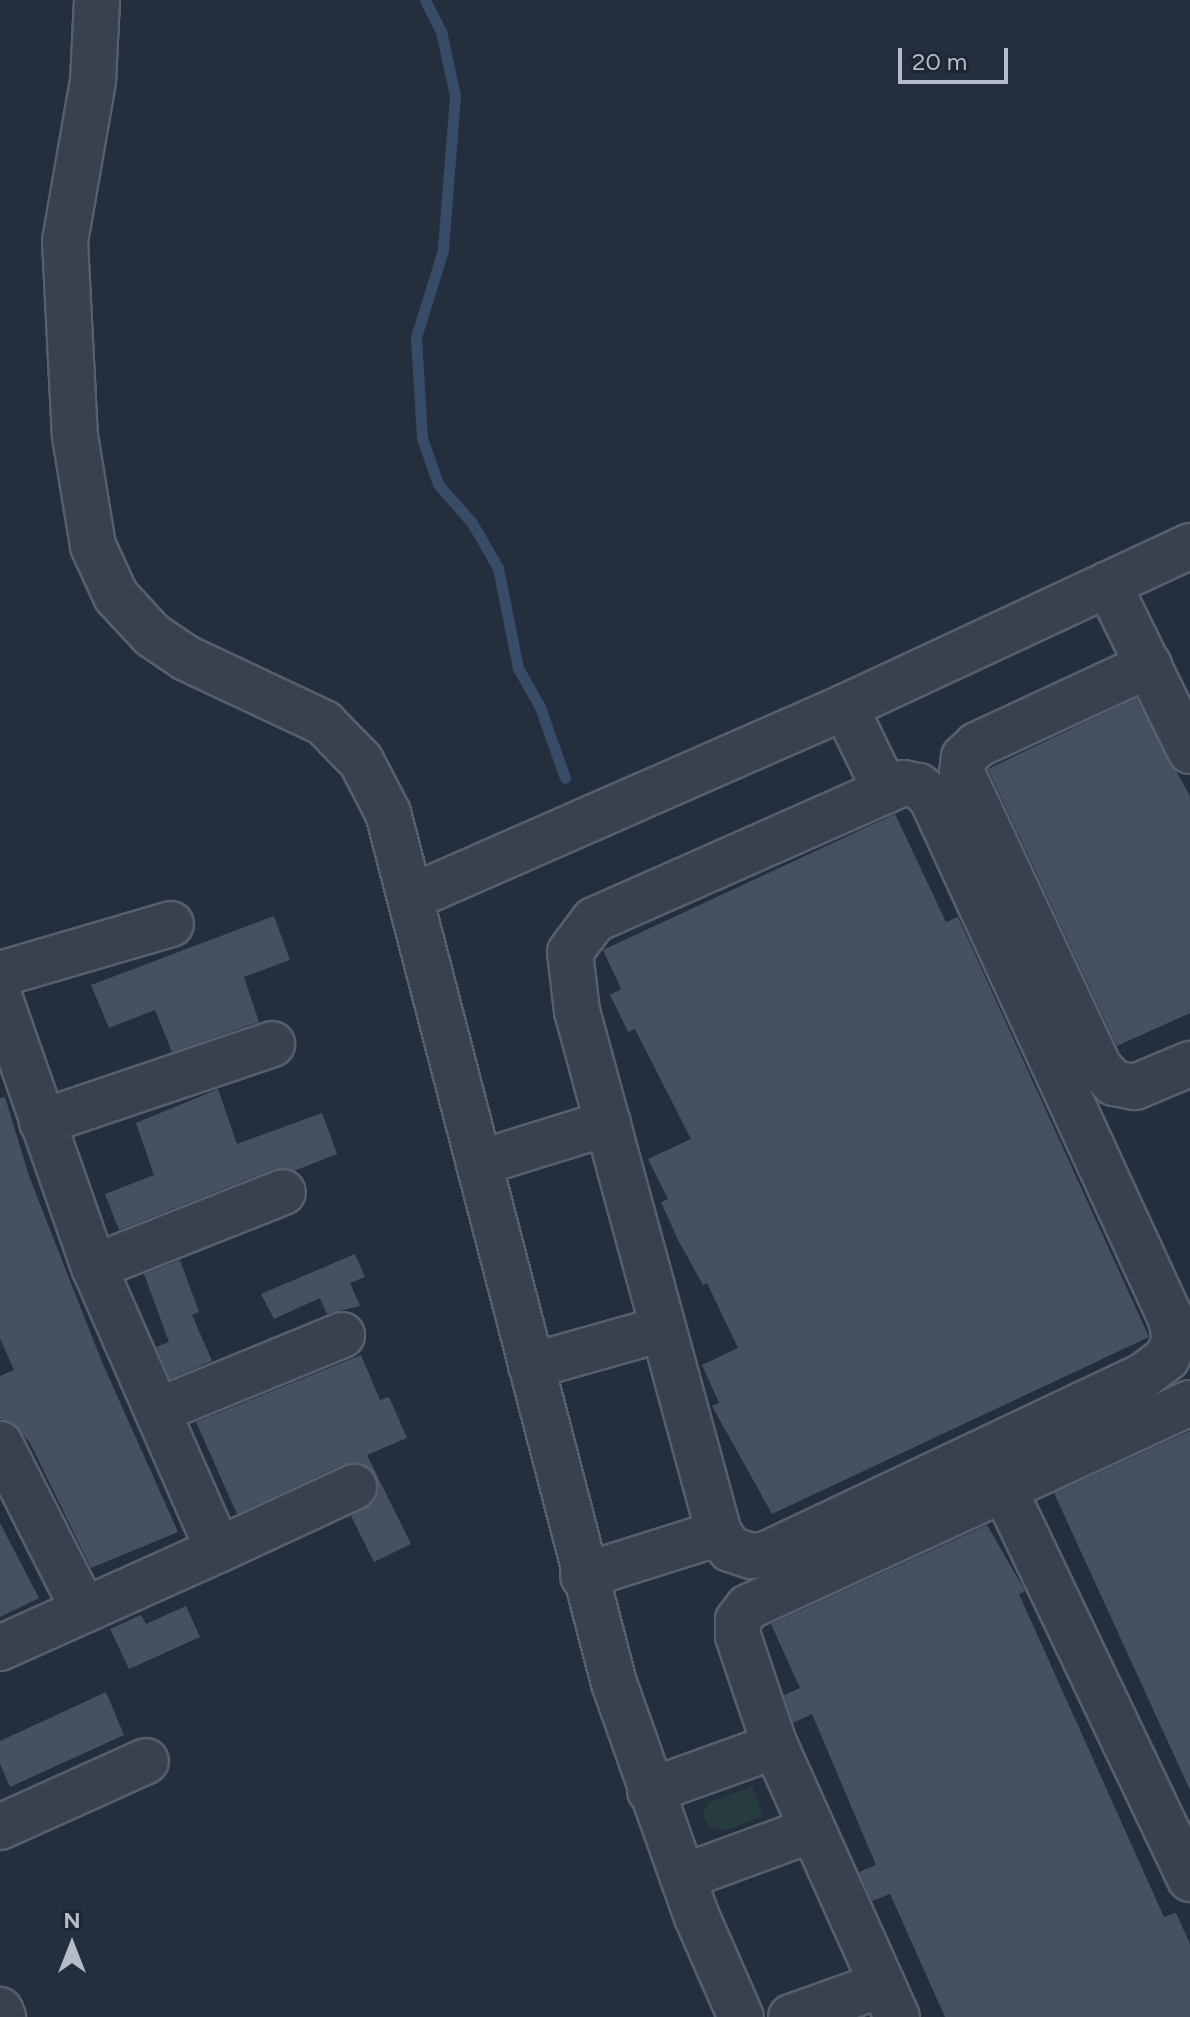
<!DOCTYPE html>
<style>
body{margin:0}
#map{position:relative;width:1190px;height:2017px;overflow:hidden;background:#242f3e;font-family:Figtree,sans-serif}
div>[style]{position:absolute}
.green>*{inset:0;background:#263c3f}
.stream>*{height:11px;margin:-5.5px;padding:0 5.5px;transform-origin:5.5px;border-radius:5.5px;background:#394c67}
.building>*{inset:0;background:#455162}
.roads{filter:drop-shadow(2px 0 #565f6c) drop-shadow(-2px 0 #565f6c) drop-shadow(0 2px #565f6c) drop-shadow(0 -2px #565f6c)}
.minor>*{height:44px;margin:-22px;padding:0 22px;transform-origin:22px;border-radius:22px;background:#38414e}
span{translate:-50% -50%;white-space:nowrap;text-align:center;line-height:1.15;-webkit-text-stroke:6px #1d2633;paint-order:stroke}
.north{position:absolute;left:32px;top:1905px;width:80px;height:80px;-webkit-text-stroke:6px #1d2633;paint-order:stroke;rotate:0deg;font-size:22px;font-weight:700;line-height:32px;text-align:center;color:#b4bcc9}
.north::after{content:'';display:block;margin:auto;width:28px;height:36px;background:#b4bcc9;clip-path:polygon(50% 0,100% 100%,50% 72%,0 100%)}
.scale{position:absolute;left:898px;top:48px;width:110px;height:36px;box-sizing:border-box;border:4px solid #b4bcc9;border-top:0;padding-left:10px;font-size:24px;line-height:28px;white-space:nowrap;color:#b4bcc9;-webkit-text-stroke:6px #1d2633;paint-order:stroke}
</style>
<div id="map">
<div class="green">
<div style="clip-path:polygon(752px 1786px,763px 1816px,727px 1830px,708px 1826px,703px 1815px,708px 1803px)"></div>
</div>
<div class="stream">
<div style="left:425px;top:0;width:35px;rotate:63deg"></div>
<div style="left:441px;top:31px;width:66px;rotate:77.8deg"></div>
<div style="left:455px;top:96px;width:154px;rotate:94.5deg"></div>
<div style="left:443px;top:250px;width:91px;rotate:107.2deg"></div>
<div style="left:416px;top:337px;width:101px;rotate:86.6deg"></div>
<div style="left:422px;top:438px;width:49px;rotate:70.8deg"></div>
<div style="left:438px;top:484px;width:52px;rotate:48.9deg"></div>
<div style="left:472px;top:523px;width:52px;rotate:60deg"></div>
<div style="left:498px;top:568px;width:102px;rotate:78.7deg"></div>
<div style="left:518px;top:668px;width:45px;rotate:60.6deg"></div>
<div style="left:540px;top:707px;width:75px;rotate:70.6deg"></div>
</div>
<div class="building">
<div style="clip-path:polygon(1136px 698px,1190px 796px,1190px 1013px,1117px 1046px,988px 769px)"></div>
<div style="clip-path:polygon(895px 814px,946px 922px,958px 917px,1149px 1337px,772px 1514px,712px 1406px,719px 1403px,702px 1365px,738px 1348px,707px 1283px,703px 1285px,678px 1240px,661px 1202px,668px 1199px,648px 1159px,691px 1139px,635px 1029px,628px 1032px,610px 995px,621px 989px,603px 950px)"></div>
<div style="clip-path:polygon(274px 916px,290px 960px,244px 977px,259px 1022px,172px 1052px,155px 1010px,109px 1028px,91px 985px)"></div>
<div style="clip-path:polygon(218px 1089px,237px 1144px,322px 1113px,337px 1154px,294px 1171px,274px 1169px,119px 1230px,105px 1194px,154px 1175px,136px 1123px)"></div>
<div style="clip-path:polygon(5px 1097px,29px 1176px,102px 1362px,178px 1532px,91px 1568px,30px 1443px,14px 1424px,0 1419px,0 1376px,14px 1370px,0 1338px,0 1098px)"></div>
<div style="clip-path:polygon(355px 1254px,365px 1277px,350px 1283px,360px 1306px,327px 1314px,320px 1298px,274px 1319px,261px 1294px)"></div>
<div style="clip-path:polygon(180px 1260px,199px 1312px,192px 1315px,212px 1361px,170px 1379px,156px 1347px,169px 1342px,144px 1274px)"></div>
<div style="clip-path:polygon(361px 1355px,380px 1400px,389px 1397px,407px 1438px,367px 1455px,411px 1544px,374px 1562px,351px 1516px,374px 1502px,379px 1490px,369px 1467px,344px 1464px,237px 1514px,196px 1422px)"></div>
<div style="clip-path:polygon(1190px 1431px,1190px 1790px,1054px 1493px)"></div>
<div style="clip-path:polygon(0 1523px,39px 1598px,0 1617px)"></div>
<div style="clip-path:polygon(987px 1525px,1025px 1591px,1019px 1594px,1164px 1917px,1176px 1913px,1190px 1944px,1190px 2017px,945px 2017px,890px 1894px,872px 1901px,859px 1872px,876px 1865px,812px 1714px,793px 1723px,784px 1695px,800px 1688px,771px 1624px)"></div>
<div style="clip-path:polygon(186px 1606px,200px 1637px,129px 1669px,110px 1629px,141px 1615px,146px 1624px)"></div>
<div style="clip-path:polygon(106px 1692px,124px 1735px,10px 1787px,0 1764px,0 1741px)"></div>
</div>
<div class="roads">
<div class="minor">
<div style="left:97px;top:0;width:81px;rotate:92.8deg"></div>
<div style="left:93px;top:81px;width:162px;rotate:99.9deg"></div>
<div style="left:65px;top:241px;width:195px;rotate:87.1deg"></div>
<div style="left:75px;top:436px;width:111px;rotate:80.7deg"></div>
<div style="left:93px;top:546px;width:55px;rotate:65.3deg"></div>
<div style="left:116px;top:596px;width:53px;rotate:47.3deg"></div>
<div style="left:152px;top:635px;width:41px;rotate:34.1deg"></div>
<div style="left:186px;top:658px;width:153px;rotate:25.2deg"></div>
<div style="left:324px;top:723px;width:53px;rotate:45.8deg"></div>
<div style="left:361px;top:761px;width:59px;rotate:62.6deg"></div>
<div style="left:388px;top:813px;width:899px;rotate:75.44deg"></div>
<div style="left:614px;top:1683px;width:248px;rotate:70.5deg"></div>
<div style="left:697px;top:1917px;width:109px;rotate:66.3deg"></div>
<div style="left:1108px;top:584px;width:186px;rotate:63.8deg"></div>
<div style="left:1149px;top:665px;width:190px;rotate:155.1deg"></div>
<div style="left:977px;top:745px;width:18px;rotate:137deg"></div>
<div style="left:964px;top:757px;width:16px;rotate:97deg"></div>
<div style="left:962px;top:773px;width:327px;rotate:65deg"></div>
<div style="left:1100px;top:1069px;width:20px;rotate:45deg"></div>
<div style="left:1114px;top:1083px;width:21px;rotate:11deg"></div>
<div style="left:1135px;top:1087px;width:60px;rotate:-22.7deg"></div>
<div style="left:845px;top:707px;width:91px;rotate:64deg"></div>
<div style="left:903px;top:783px;width:16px;rotate:11deg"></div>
<div style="left:919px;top:786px;width:16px;rotate:43deg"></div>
<div style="left:931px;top:797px;width:575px;rotate:65.31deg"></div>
<div style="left:1171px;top:1319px;width:21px;rotate:79deg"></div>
<div style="left:1175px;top:1340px;width:20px;rotate:114deg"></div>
<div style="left:1167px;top:1358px;width:30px;rotate:143deg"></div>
<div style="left:1143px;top:1376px;width:416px;rotate:154.7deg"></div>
<div style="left:767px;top:1554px;width:16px;rotate:173deg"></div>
<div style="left:751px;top:1556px;width:22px;rotate:-162deg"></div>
<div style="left:730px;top:1549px;width:19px;rotate:-125deg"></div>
<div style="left:719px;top:1533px;width:541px;rotate:-105.22deg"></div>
<div style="left:577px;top:1011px;width:59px;rotate:-96.8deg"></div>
<div style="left:570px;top:952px;width:40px;rotate:-53deg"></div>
<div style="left:594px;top:920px;width:338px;rotate:-23.9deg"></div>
<div style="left:412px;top:897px;width:473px;rotate:-23.7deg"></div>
<div style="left:845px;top:707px;width:381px;rotate:-25deg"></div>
<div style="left:0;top:974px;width:178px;rotate:-16.3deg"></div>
<div style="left:0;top:999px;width:284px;rotate:70.7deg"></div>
<div style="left:94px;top:1267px;width:309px;rotate:66.3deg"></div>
<div style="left:218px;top:1550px;width:239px;rotate:155.8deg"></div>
<div style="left:42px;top:1122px;width:243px;rotate:-18.7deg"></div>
<div style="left:479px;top:1163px;width:135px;rotate:-17.2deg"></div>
<div style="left:94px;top:1267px;width:203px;rotate:-21.6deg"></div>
<div style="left:531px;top:1366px;width:137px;rotate:-15.7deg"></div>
<div style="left:157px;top:1411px;width:200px;rotate:-22.3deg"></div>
<div style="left:0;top:1444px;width:186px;rotate:63.2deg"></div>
<div style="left:1004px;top:1489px;width:205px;rotate:-24.8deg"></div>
<div style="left:218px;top:1550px;width:150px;rotate:-24.9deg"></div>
<div style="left:583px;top:1576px;width:143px;rotate:-17.5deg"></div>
<div style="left:650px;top:1791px;width:133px;rotate:-19.8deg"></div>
<div style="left:0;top:1827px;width:160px;rotate:-24.3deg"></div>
<div style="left:683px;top:1877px;width:134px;rotate:-20.1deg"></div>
<div style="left:0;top:2010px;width:8px;rotate:67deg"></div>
<div style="left:791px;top:2017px;width:96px;rotate:-19.6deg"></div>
<div style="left:897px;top:2017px;width:297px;rotate:-114.2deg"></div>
<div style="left:775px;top:1746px;width:116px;rotate:-108.6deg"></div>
<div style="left:738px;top:1636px;width:16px;rotate:-90deg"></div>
<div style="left:738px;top:1620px;width:16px;rotate:-52deg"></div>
<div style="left:748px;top:1607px;width:282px;rotate:-24.7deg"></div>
<div style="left:1004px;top:1489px;width:432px;rotate:64.5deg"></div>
</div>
</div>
<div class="north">N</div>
<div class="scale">20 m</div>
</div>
